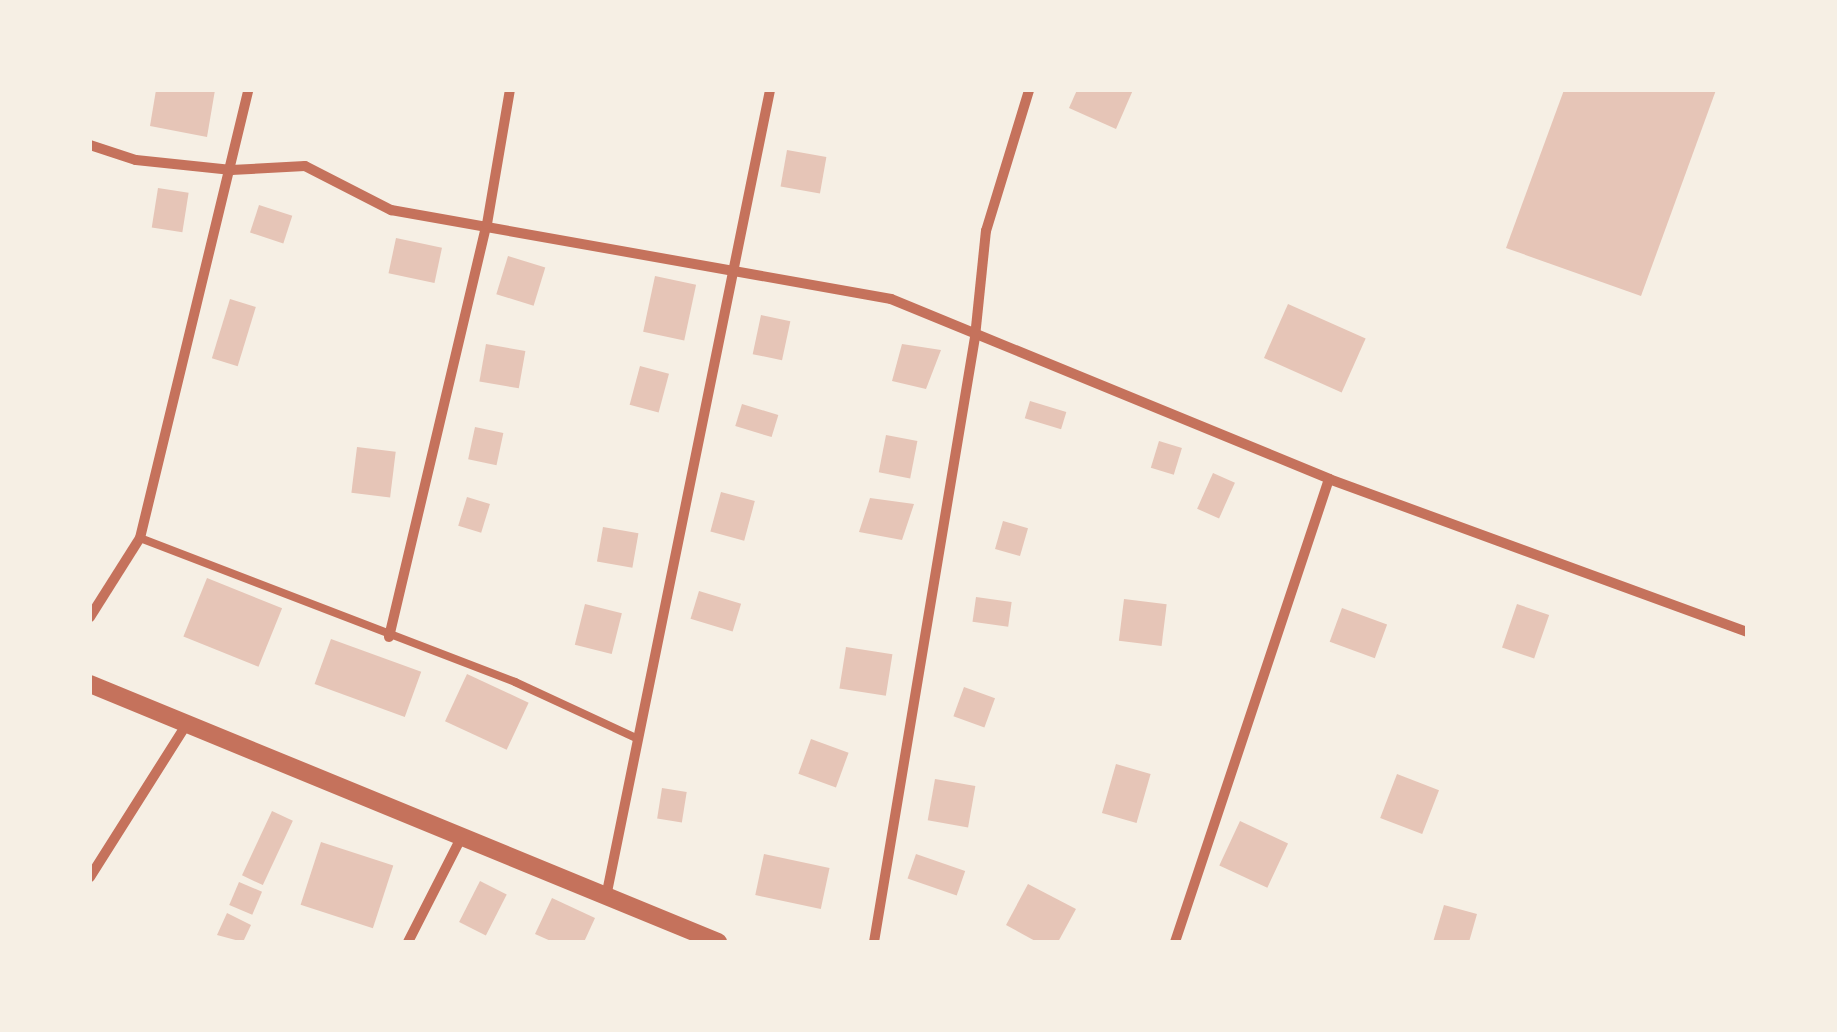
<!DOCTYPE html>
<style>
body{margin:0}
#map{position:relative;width:1837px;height:1032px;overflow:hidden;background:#f6efe4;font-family:"Exo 2",sans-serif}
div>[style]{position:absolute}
.building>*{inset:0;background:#e6c5b7;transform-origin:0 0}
.service>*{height:8px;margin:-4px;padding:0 4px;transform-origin:4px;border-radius:4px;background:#c5725c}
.minor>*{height:10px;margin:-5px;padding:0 5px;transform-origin:5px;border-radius:5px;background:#c5725c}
.tertiary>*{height:18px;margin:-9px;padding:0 9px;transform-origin:9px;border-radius:9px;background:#c5725c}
span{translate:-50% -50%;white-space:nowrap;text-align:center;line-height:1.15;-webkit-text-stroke:10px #f6efe4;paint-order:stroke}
.frame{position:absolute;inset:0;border:92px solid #f6efe4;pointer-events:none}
</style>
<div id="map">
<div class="building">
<div style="clip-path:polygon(156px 90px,215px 90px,207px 137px,150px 126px)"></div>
<div style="clip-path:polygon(1077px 90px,1133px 90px,1116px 129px,1069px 108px)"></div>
<div style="clip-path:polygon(1564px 90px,1716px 90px,1641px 296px,1506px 248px)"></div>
<div style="left:787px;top:150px;width:40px;height:37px;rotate:10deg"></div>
<div style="left:158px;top:188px;width:31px;height:40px;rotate:9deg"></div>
<div style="left:259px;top:205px;width:35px;height:29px;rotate:18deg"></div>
<div style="left:396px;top:238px;width:47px;height:36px;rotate:12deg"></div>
<div style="left:508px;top:256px;width:39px;height:40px;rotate:17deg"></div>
<div style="left:655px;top:276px;width:42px;height:57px;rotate:12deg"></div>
<div style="left:230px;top:299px;width:27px;height:62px;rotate:17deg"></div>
<div style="left:1288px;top:304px;width:85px;height:59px;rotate:24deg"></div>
<div style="left:761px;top:315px;width:30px;height:40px;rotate:12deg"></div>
<div style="left:486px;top:344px;width:40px;height:38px;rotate:10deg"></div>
<div style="clip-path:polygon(902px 344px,941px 350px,926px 389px,892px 381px)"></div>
<div style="left:640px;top:366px;width:30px;height:40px;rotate:15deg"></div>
<div style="left:1030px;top:401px;width:38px;height:18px;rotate:17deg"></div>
<div style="left:742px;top:404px;width:38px;height:23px;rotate:17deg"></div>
<div style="left:475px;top:427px;width:29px;height:33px;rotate:12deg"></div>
<div style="left:886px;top:435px;width:32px;height:38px;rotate:11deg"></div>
<div style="left:1159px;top:441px;width:24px;height:28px;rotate:17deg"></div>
<div style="left:357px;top:447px;width:39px;height:46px;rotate:7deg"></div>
<div style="left:1213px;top:473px;width:24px;height:39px;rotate:24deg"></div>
<div style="left:721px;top:492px;width:35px;height:41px;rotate:15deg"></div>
<div style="left:467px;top:497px;width:24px;height:30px;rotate:17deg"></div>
<div style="clip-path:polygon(870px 498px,914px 504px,902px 540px,859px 532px)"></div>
<div style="left:1003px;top:521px;width:26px;height:29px;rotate:16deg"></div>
<div style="left:603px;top:527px;width:36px;height:35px;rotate:10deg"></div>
<div style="left:207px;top:578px;width:81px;height:63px;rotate:22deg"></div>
<div style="left:699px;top:591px;width:44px;height:29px;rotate:17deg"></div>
<div style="left:976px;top:597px;width:36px;height:25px;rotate:8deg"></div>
<div style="left:1124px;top:599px;width:43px;height:42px;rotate:7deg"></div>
<div style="left:585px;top:604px;width:38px;height:42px;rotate:14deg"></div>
<div style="left:1517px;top:604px;width:34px;height:46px;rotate:19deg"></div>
<div style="left:1342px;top:608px;width:48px;height:36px;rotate:20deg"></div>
<div style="left:331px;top:639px;width:96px;height:48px;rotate:20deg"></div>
<div style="left:846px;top:647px;width:47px;height:42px;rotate:9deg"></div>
<div style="left:467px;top:674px;width:68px;height:52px;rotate:25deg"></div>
<div style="left:964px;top:687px;width:33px;height:31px;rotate:20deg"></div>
<div style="left:811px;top:739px;width:40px;height:37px;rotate:20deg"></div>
<div style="left:1116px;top:764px;width:36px;height:51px;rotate:16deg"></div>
<div style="left:1397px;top:774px;width:45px;height:47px;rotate:21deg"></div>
<div style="left:935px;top:779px;width:41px;height:42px;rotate:10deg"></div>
<div style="left:662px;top:788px;width:25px;height:31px;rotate:9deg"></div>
<div style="left:272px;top:811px;width:23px;height:71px;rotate:25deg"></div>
<div style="left:1240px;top:821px;width:53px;height:49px;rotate:25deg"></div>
<div style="left:321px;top:842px;width:76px;height:66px;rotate:18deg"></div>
<div style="left:764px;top:854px;width:67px;height:42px;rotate:12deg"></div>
<div style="left:916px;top:854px;width:52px;height:26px;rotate:19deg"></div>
<div style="left:480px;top:881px;width:30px;height:46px;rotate:27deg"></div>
<div style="left:239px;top:882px;width:25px;height:25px;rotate:23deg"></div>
<div style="clip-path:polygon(1028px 884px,1076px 909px,1058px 942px,1037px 942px,1006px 925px)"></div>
<div style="clip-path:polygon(552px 898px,595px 918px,584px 942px,553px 942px,535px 934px)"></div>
<div style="clip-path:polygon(1444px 905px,1477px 914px,1469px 942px,1433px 942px)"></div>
<div style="clip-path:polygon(227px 913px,251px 925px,243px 942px,217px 935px)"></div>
</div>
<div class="service">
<div style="left:140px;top:538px;width:402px;rotate:21deg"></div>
<div style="left:515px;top:682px;width:133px;rotate:24.8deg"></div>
</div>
<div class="minor">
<div style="left:90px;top:145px;width:48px;rotate:18.1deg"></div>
<div style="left:136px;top:160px;width:96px;rotate:6deg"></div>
<div style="left:231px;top:170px;width:74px;rotate:-3.1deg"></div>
<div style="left:305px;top:166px;width:97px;rotate:27.1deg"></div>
<div style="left:391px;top:210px;width:508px;rotate:10.09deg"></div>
<div style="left:891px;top:299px;width:474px;rotate:22.3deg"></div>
<div style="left:1329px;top:479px;width:445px;rotate:20.1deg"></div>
<div style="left:90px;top:617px;width:93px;rotate:-57.7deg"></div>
<div style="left:140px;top:538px;width:461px;rotate:-76.4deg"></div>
<div style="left:389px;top:637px;width:424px;rotate:-76.7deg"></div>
<div style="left:487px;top:224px;width:136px;rotate:-80.3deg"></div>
<div style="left:90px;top:877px;width:180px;rotate:-57.7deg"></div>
<div style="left:606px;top:897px;width:823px;rotate:-78.51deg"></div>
<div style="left:408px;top:942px;width:119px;rotate:-63deg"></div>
<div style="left:874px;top:942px;width:613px;rotate:-80.52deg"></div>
<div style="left:975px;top:337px;width:107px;rotate:-84.1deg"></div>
<div style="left:986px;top:231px;width:147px;rotate:-73deg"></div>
<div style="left:1175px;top:942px;width:488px;rotate:-71.6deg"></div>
</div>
<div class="tertiary">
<div style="left:90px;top:684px;width:679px;rotate:22.33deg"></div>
</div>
<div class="frame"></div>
</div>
